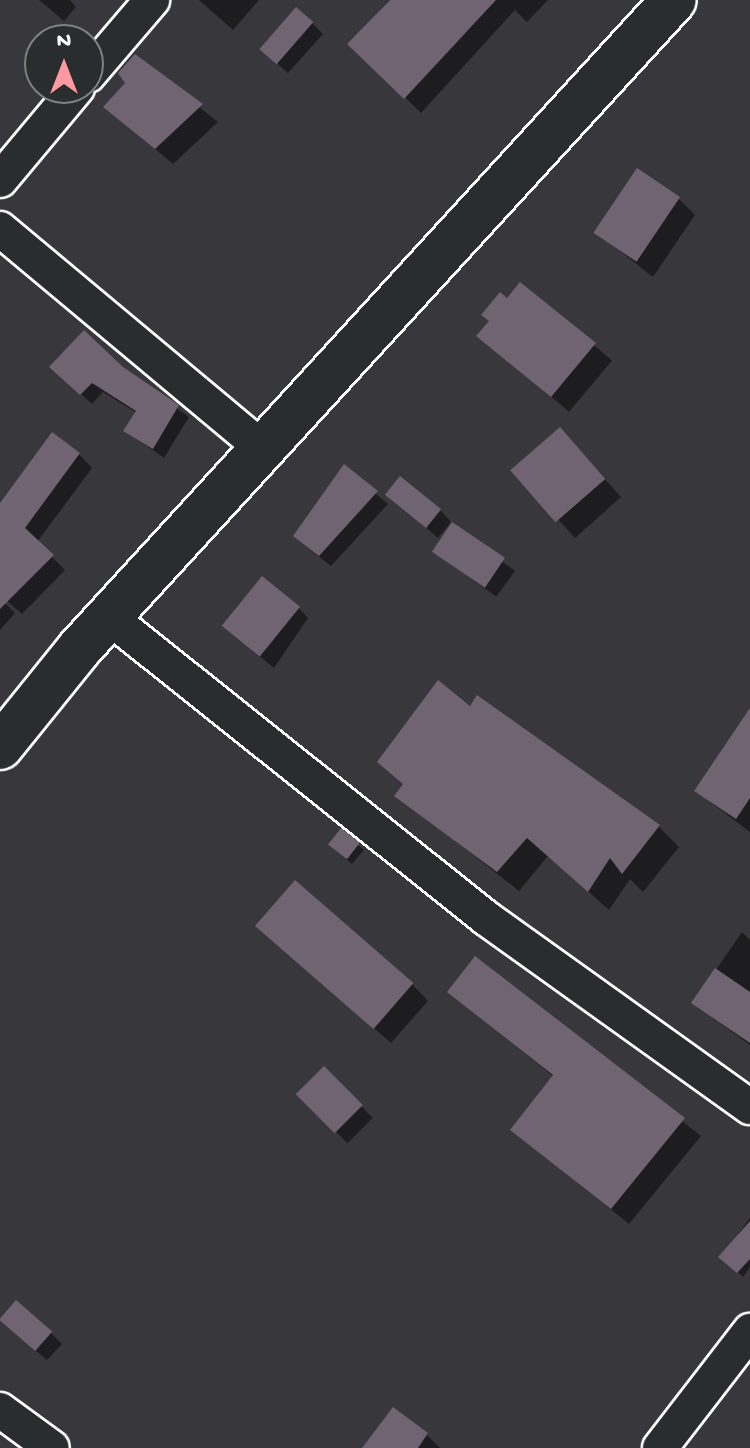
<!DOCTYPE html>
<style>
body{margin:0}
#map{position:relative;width:750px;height:1448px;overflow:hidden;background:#38383c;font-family:"Gochi Hand",sans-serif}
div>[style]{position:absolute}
.shadow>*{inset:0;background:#0007;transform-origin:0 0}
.building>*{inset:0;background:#706372;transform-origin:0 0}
.roads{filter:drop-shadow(2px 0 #fff) drop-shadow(-2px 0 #fff) drop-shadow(0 2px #fff) drop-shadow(0 -2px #fff)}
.street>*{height:34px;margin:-17px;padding:0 17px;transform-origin:17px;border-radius:17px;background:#2a2d2e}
.secondary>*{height:44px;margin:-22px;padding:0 22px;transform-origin:22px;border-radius:22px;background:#2a2d2e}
span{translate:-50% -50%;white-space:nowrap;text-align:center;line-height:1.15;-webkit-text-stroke:6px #2a2d2e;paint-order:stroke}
.north{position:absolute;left:24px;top:24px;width:80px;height:80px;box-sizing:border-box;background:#2a2d2e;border:2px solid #7f8182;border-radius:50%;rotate:0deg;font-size:22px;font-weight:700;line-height:32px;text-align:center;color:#fff}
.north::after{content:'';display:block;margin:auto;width:28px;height:36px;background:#ff9aa2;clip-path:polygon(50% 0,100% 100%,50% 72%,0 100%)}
</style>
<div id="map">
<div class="shadow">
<div style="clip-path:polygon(39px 0,70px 0,76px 7px,64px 21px)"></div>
<div style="clip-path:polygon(199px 0,259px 0,233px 30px)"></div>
<div style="clip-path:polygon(389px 0,548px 0,527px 22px,515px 10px,421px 113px,350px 44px)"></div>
<div style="clip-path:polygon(312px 23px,323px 34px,288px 73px,273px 60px)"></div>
<div style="clip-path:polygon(136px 57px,218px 122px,173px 164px,106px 107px,127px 83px)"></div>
<div style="clip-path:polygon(678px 198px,695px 215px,653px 277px,596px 232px)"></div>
<div style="left:521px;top:284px;width:119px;height:67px;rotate:40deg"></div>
<div style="clip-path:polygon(122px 368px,189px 417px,164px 458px,126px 431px,137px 413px,103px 392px,92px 404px,62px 377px)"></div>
<div style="clip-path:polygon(576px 447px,621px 497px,575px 538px,514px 471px)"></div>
<div style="clip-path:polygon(79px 454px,92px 468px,37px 542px,65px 570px,22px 614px,0 595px,0 507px)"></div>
<div style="clip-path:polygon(344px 467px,388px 504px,331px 566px,307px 547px)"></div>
<div style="clip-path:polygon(388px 495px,440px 510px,451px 522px,438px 538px)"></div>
<div style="left:452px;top:525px;width:78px;height:32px;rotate:36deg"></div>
<div style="clip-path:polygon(0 598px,15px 613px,0 630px)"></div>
<div style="clip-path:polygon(299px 608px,308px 618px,274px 668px,233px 634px)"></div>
<div style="clip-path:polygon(477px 698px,659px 827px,679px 847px,643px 892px,630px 879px,609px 910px,548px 856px,519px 891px,397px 795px,405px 786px,380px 762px,471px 709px)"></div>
<div style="clip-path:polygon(750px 718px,750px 832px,696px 791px)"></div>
<div style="clip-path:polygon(341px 831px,364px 850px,352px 864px,335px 849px)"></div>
<div style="clip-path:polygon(742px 932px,750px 940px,750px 1045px,693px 1003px)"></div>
<div style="clip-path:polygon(275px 943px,412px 984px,428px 1001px,391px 1043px)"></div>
<div style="clip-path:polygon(476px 959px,701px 1136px,629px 1224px,512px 1130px,554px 1077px,450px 992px)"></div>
<div style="left:324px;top:1069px;width:69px;height:36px;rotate:45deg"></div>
<div style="clip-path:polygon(750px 1218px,750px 1267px,743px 1277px,721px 1257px)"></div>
<div style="clip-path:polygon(13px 1331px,50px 1332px,62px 1344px,47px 1360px)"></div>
<div style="clip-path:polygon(393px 1410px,427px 1435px,440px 1448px,365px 1448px)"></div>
</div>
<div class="building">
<div style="clip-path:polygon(390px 0,496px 0,404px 99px,347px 44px)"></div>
<div style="left:296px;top:7px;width:23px;height:56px;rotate:41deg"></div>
<div style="clip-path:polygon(135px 54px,203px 104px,155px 149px,103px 107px,125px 83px,118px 73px)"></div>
<div style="left:637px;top:168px;width:52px;height:78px;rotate:34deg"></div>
<div style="clip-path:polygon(520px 282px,596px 343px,551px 397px,476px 336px,489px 321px,481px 315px,500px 292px,507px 298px)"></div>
<div style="clip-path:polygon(84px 330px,123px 367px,179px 405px,153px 449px,123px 431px,136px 411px,92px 383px,80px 395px,49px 367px)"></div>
<div style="left:560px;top:427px;width:69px;height:66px;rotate:49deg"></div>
<div style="clip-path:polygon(52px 432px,80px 453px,25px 528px,54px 555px,0 609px,0 503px)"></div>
<div style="clip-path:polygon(344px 464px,378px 491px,319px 556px,293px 536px)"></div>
<div style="left:400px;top:476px;width:53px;height:24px;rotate:39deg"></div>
<div style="left:452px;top:522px;width:64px;height:36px;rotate:34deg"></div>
<div style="left:262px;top:576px;width:49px;height:64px;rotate:39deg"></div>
<div style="clip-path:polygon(438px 680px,470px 706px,477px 695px,660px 825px,622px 874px,610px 858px,588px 892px,527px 838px,497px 872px,394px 796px,403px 784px,377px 762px)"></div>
<div style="clip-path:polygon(750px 708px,750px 798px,736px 819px,694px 791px)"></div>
<div style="left:341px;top:828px;width:24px;height:21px;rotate:38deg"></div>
<div style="left:295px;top:880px;width:157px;height:61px;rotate:41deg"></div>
<div style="clip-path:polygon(475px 956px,685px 1118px,611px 1209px,510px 1130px,553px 1075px,447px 992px)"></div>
<div style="clip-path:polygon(715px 968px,750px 992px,750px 1043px,691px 1003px)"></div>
<div style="left:324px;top:1066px;width:55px;height:40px;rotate:45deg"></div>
<div style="clip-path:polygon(750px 1221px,750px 1259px,737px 1273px,718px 1257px)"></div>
<div style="left:16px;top:1300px;width:48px;height:26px;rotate:41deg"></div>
<div style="clip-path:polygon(393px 1407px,428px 1433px,418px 1448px,362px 1448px)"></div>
</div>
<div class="roads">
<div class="street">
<div style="left:88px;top:75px;width:99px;rotate:-49.5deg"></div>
<div style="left:0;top:180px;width:120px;rotate:-50.1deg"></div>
<div style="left:0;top:229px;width:344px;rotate:39.9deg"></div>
<div style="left:109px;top:617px;width:482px;rotate:38.6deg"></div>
<div style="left:486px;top:918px;width:325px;rotate:35.6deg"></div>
<div style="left:0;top:1410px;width:64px;rotate:36.2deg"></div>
<div style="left:660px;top:1448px;width:148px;rotate:-52.4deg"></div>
</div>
<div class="secondary">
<div style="left:0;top:747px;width:126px;rotate:-51.1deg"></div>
<div style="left:79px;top:649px;width:880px;rotate:-47.49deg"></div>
</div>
</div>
<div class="north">N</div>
</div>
